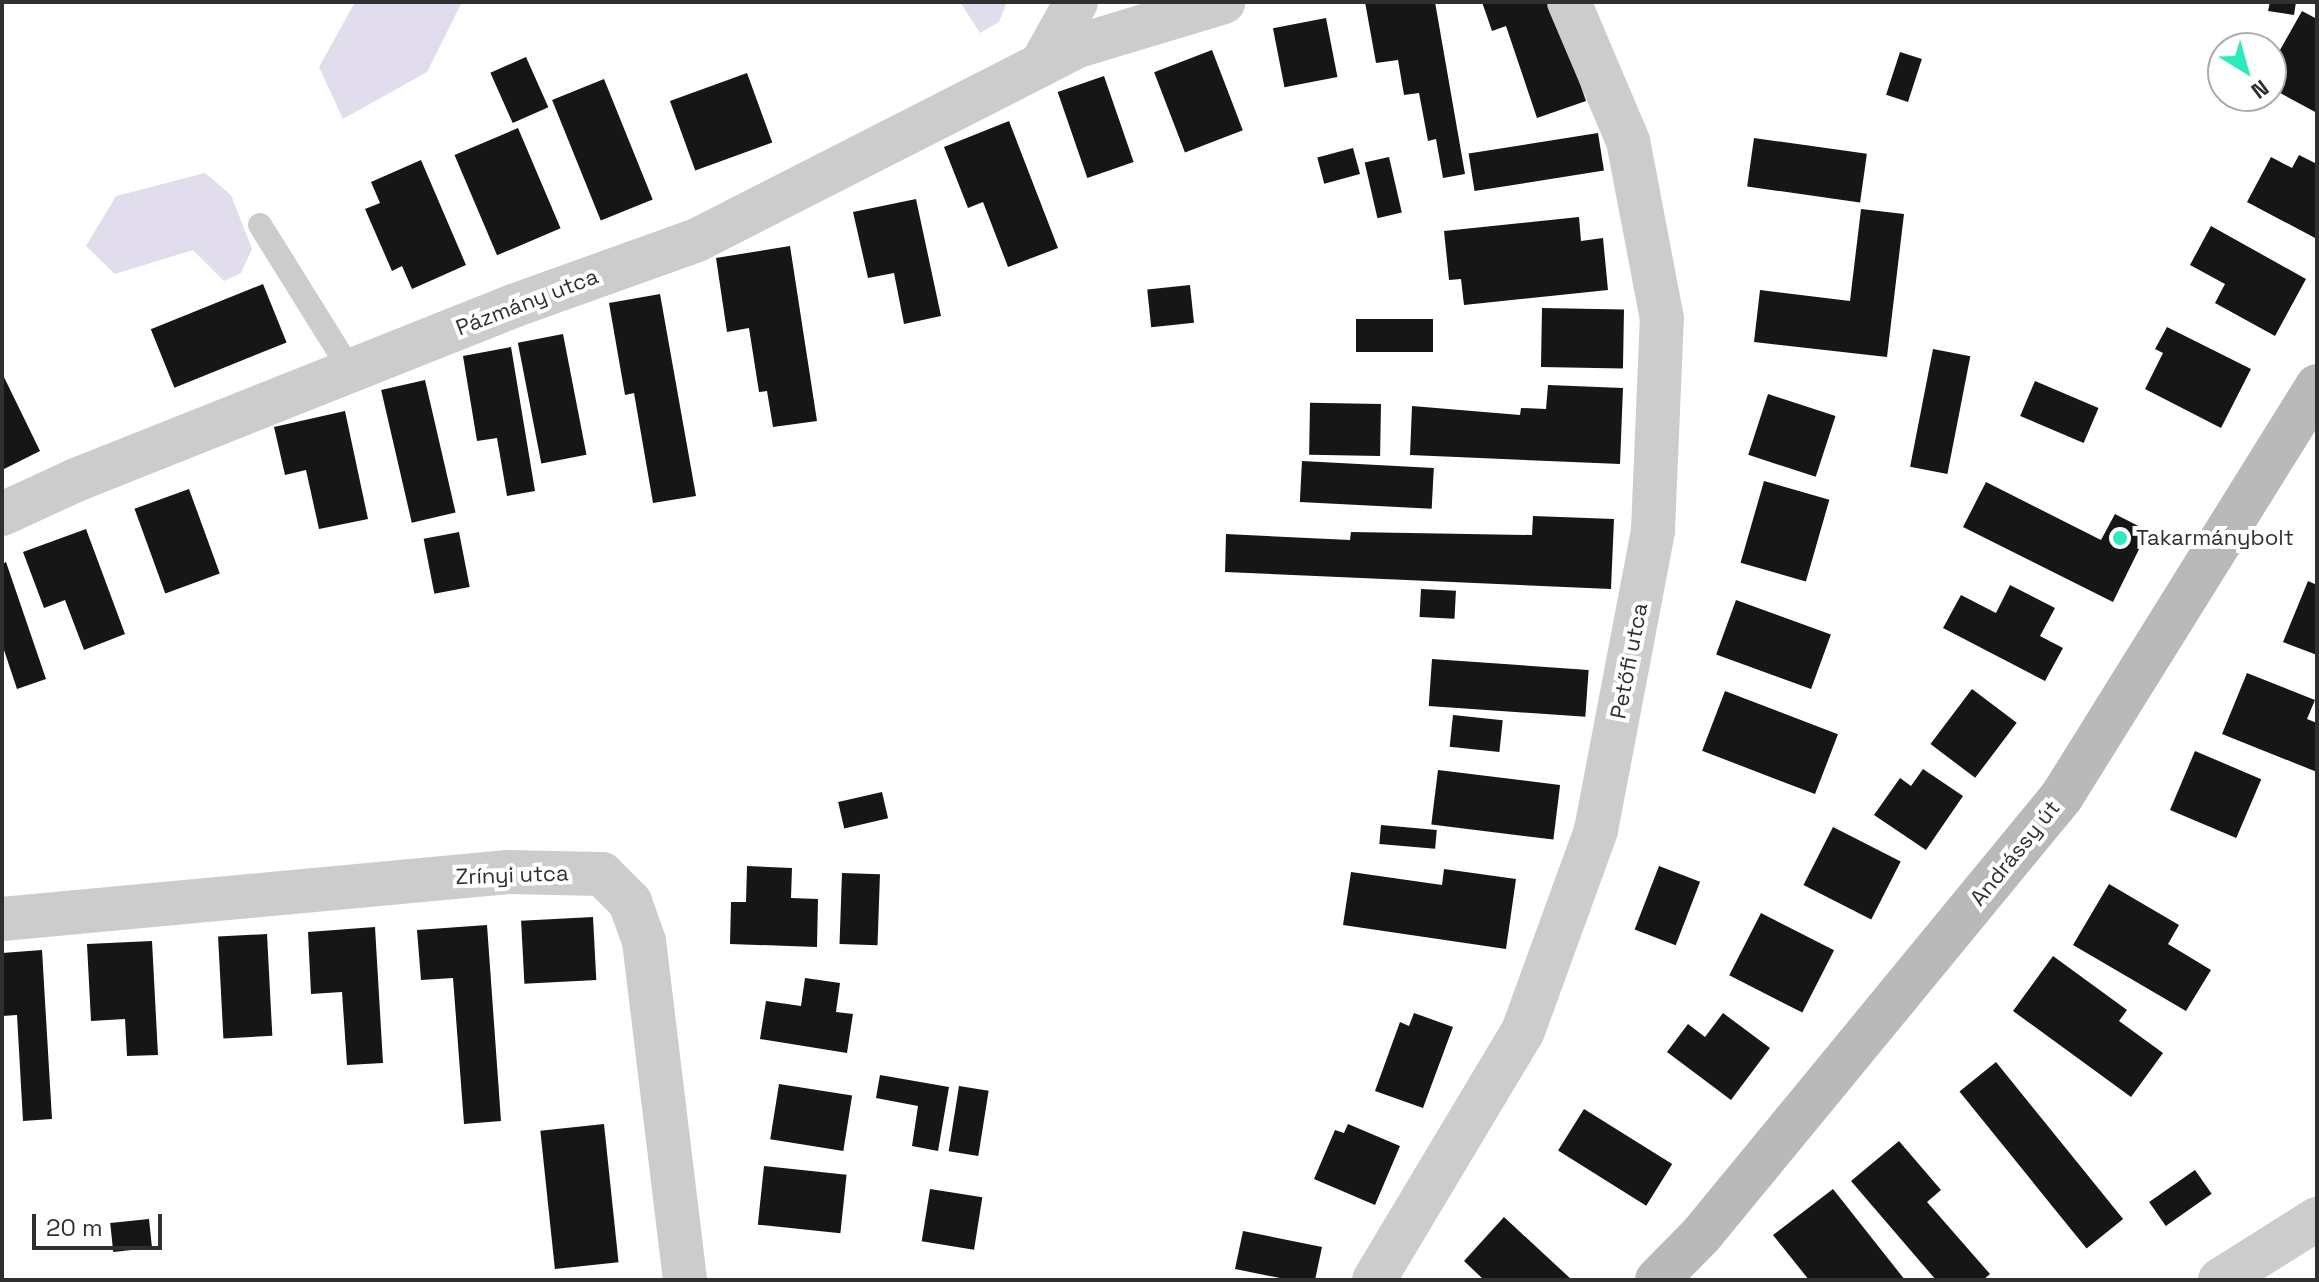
<!DOCTYPE html>
<meta charset="utf-8">
<style>
body{margin:0}
#map{position:relative;width:2319px;height:1282px;overflow:hidden;background:#fff;font-family:"Space Grotesk",sans-serif}
div>[style]{position:absolute}
.green>*{inset:0;background:#e1dded}
.building>*{inset:0;background:#161616;transform-origin:0 0}
.lane>*{height:24px;margin:-12px;padding:0 12px;transform-origin:12px;border-radius:12px;background:#ccc}
.street>*{height:44px;margin:-22px;padding:0 22px;transform-origin:22px;border-radius:22px;background:#ccc}
.secondary>*{height:44px;margin:-22px;padding:0 22px;transform-origin:22px;border-radius:22px;background:#b9b9b9}
.dots>*{width:22px;height:22px;translate:-50% -50%;box-sizing:border-box;border:4px solid #fff;border-radius:50%}
span{translate:-50% -50%;white-space:nowrap;text-align:center;line-height:1.15;-webkit-text-stroke:8px #fff;paint-order:stroke}
.street-label{font-size:22px;color:#2f2f2f}
.poi-label{font-size:22px;color:#2f2f2f}
.left{translate:0 -50%;text-align:left}
.frame{position:absolute;inset:0;border:4px solid #2f2f2f;pointer-events:none}
.north{position:absolute;left:2207px;top:32px;width:80px;height:80px;box-sizing:border-box;background:#fff;border:2px solid #acacac;border-radius:50%;rotate:143deg;font-size:22px;font-weight:700;line-height:32px;text-align:center;color:#2f2f2f}
.north::after{content:'';display:block;margin:auto;width:28px;height:36px;background:#2ee9bc;clip-path:polygon(50% 0,100% 100%,50% 72%,0 100%)}
.scale{position:absolute;left:32px;top:1214px;width:130px;height:36px;box-sizing:border-box;border:4px solid #2f2f2f;border-top:0;padding-left:10px;font-size:24px;line-height:28px;white-space:nowrap;color:#2f2f2f;-webkit-text-stroke:6px #fff;paint-order:stroke}
</style>
<div id="map">
<div class="green">
<div style="clip-path:polygon(355px 2px,462px 2px,427px 72px,343px 119px,319px 67px)"></div>
<div style="clip-path:polygon(960px 2px,1007px 2px,999px 22px,980px 33px)"></div>
<div style="clip-path:polygon(205px 173px,231px 195px,252px 249px,241px 273px,224px 281px,193px 250px,115px 274px,86px 246px,116px 196px)"></div>
</div>
<div class="building">
<div style="clip-path:polygon(1365px 2px,1435px 2px,1465px 174px,1443px 178px,1436px 139px,1428px 141px,1419px 93px,1404px 95px,1398px 60px,1376px 63px)"></div>
<div style="clip-path:polygon(1482px 2px,1552px 2px,1586px 101px,1537px 118px,1506px 26px,1492px 31px)"></div>
<div style="clip-path:polygon(2270px 2px,2296px 2px,2294px 15px,2268px 11px)"></div>
<div style="clip-path:polygon(2302px 11px,2317px 19px,2317px 113px,2271px 88px,2271px 66px)"></div>
<div style="left:1326px;top:18px;width:60px;height:54px;rotate:79deg"></div>
<div style="left:1212px;top:50px;width:86px;height:62px;rotate:69deg"></div>
<div style="left:1900px;top:52px;width:23px;height:45px;rotate:18deg"></div>
<div style="left:526px;top:57px;width:55px;height:39px;rotate:66deg"></div>
<div style="left:747px;top:73px;width:74px;height:82px;rotate:70deg"></div>
<div style="left:1104px;top:76px;width:91px;height:49px;rotate:71deg"></div>
<div style="left:604px;top:79px;width:130px;height:56px;rotate:68deg"></div>
<div style="clip-path:polygon(1009px 121px,1058px 248px,1008px 267px,983px 202px,968px 208px,944px 147px)"></div>
<div style="left:518px;top:128px;width:109px;height:69px;rotate:67deg"></div>
<div style="left:1598px;top:133px;width:38px;height:131px;rotate:81deg"></div>
<div style="left:1754px;top:138px;width:114px;height:49px;rotate:8deg"></div>
<div style="left:1353px;top:148px;width:27px;height:37px;rotate:75deg"></div>
<div style="clip-path:polygon(2299px 155px,2317px 164px,2317px 239px,2247px 202px,2271px 157px,2292px 168px)"></div>
<div style="left:1389px;top:157px;width:57px;height:25px;rotate:77deg"></div>
<div style="clip-path:polygon(421px 160px,466px 265px,412px 289px,402px 266px,392px 271px,365px 209px,380px 203px,371px 182px)"></div>
<div style="clip-path:polygon(916px 199px,941px 316px,904px 324px,894px 273px,868px 278px,853px 212px)"></div>
<div style="clip-path:polygon(1861px 209px,1904px 214px,1887px 357px,1754px 342px,1760px 290px,1850px 301px)"></div>
<div style="clip-path:polygon(1579px 217px,1581px 241px,1603px 238px,1608px 290px,1464px 305px,1461px 279px,1449px 280px,1444px 231px)"></div>
<div style="clip-path:polygon(2211px 226px,2306px 279px,2275px 336px,2215px 303px,2225px 284px,2190px 265px)"></div>
<div style="clip-path:polygon(790px 246px,817px 421px,773px 427px,767px 391px,759px 392px,749px 328px,727px 332px,716px 258px)"></div>
<div style="left:263px;top:284px;width:63px;height:121px;rotate:68deg"></div>
<div style="left:1190px;top:285px;width:38px;height:43px;rotate:84deg"></div>
<div style="clip-path:polygon(660px 294px,696px 496px,653px 503px,634px 393px,625px 395px,609px 303px)"></div>
<div style="left:1542px;top:308px;width:82px;height:59px;rotate:1deg"></div>
<div style="left:1433px;top:319px;width:33px;height:77px;rotate:90deg"></div>
<div style="clip-path:polygon(2167px 327px,2251px 369px,2221px 428px,2145px 389px,2163px 353px,2155px 349px)"></div>
<div style="left:563px;top:334px;width:123px;height:46px;rotate:79deg"></div>
<div style="clip-path:polygon(511px 347px,535px 491px,507px 496px,497px 438px,477px 441px,463px 356px)"></div>
<div style="left:1933px;top:349px;width:38px;height:120px;rotate:11deg"></div>
<div style="clip-path:polygon(2px 373px,40px 451px,2px 470px)"></div>
<div style="left:425px;top:380px;width:136px;height:45px;rotate:77deg"></div>
<div style="left:2035px;top:381px;width:69px;height:38px;rotate:23deg"></div>
<div style="clip-path:polygon(1548px 385px,1623px 388px,1620px 464px,1410px 455px,1412px 406px,1520px 415px,1521px 408px,1546px 409px)"></div>
<div style="left:1768px;top:394px;width:71px;height:64px;rotate:18deg"></div>
<div style="left:1381px;top:404px;width:52px;height:71px;rotate:91deg"></div>
<div style="clip-path:polygon(345px 411px,368px 519px,319px 529px,306px 470px,285px 475px,274px 427px)"></div>
<div style="left:1302px;top:461px;width:132px;height:41px;rotate:3deg"></div>
<div style="left:1764px;top:481px;width:68px;height:85px;rotate:16deg"></div>
<div style="clip-path:polygon(1986px 482px,2101px 540px,2115px 514px,2148px 531px,2113px 602px,1963px 527px)"></div>
<div style="left:189px;top:489px;width:90px;height:58px;rotate:70deg"></div>
<div style="clip-path:polygon(1533px 516px,1614px 519px,1611px 589px,1225px 572px,1226px 534px,1350px 540px,1351px 532px,1532px 535px)"></div>
<div style="clip-path:polygon(86px 529px,125px 634px,84px 650px,65px 600px,44px 608px,23px 552px)"></div>
<div style="left:459px;top:532px;width:56px;height:36px;rotate:79deg"></div>
<div style="clip-path:polygon(6px 562px,46px 679px,17px 689px,2px 644px,2px 564px)"></div>
<div style="clip-path:polygon(2308px 581px,2317px 585px,2317px 655px,2283px 642px)"></div>
<div style="clip-path:polygon(2010px 585px,2055px 608px,2040px 636px,2063px 648px,2045px 681px,1943px 628px,1961px 595px,1996px 613px)"></div>
<div style="left:1421px;top:589px;width:35px;height:28px;rotate:3deg"></div>
<div style="left:1736px;top:600px;width:101px;height:58px;rotate:20deg"></div>
<div style="left:1432px;top:659px;width:157px;height:47px;rotate:4deg"></div>
<div style="clip-path:polygon(2247px 673px,2315px 700px,2307px 719px,2317px 723px,2317px 772px,2222px 734px)"></div>
<div style="left:1972px;top:689px;width:56px;height:69px;rotate:37deg"></div>
<div style="left:1725px;top:691px;width:121px;height:64px;rotate:21deg"></div>
<div style="left:1453px;top:715px;width:50px;height:32px;rotate:6deg"></div>
<div style="left:2195px;top:751px;width:72px;height:64px;rotate:23deg"></div>
<div style="clip-path:polygon(1923px 769px,1963px 796px,1926px 850px,1874px 815px,1900px 778px,1911px 786px)"></div>
<div style="left:1438px;top:770px;width:123px;height:55px;rotate:7deg"></div>
<div style="left:882px;top:792px;width:27px;height:45px;rotate:77deg"></div>
<div style="left:1381px;top:825px;width:56px;height:19px;rotate:5deg"></div>
<div style="left:1833px;top:827px;width:76px;height:65px;rotate:27deg"></div>
<div style="clip-path:polygon(747px 866px,792px 868px,791px 898px,818px 899px,817px 947px,730px 944px,731px 902px,746px 902px)"></div>
<div style="left:1659px;top:866px;width:44px;height:68px;rotate:21deg"></div>
<div style="clip-path:polygon(1444px 869px,1516px 879px,1506px 949px,1343px 925px,1351px 872px,1442px 885px)"></div>
<div style="left:842px;top:873px;width:38px;height:71px;rotate:2deg"></div>
<div style="clip-path:polygon(2109px 884px,2179px 925px,2168px 944px,2211px 970px,2186px 1011px,2073px 945px)"></div>
<div style="left:1761px;top:913px;width:82px;height:70px;rotate:27deg"></div>
<div style="left:593px;top:917px;width:63px;height:72px;rotate:87deg"></div>
<div style="clip-path:polygon(487px 925px,501px 1121px,464px 1124px,453px 978px,421px 980px,417px 930px)"></div>
<div style="clip-path:polygon(375px 927px,383px 1063px,347px 1065px,342px 992px,311px 994px,308px 932px)"></div>
<div style="left:267px;top:934px;width:102px;height:49px;rotate:87deg"></div>
<div style="clip-path:polygon(152px 941px,158px 1055px,127px 1056px,125px 1019px,91px 1021px,87px 944px)"></div>
<div style="clip-path:polygon(42px 950px,52px 1119px,23px 1121px,17px 1015px,2px 1016px,2px 953px)"></div>
<div style="clip-path:polygon(2053px 956px,2127px 1010px,2119px 1021px,2163px 1053px,2131px 1097px,2013px 1011px)"></div>
<div style="clip-path:polygon(805px 978px,840px 983px,836px 1012px,853px 1014px,847px 1053px,760px 1039px,766px 1001px,801px 1006px)"></div>
<div style="clip-path:polygon(1414px 1013px,1453px 1027px,1423px 1108px,1375px 1091px,1400px 1022px,1409px 1026px)"></div>
<div style="clip-path:polygon(1723px 1013px,1770px 1048px,1731px 1100px,1667px 1052px,1688px 1024px,1705px 1037px)"></div>
<div style="left:1996px;top:1062px;width:202px;height:47px;rotate:51deg"></div>
<div style="clip-path:polygon(880px 1075px,949px 1087px,938px 1151px,912px 1146px,918px 1106px,876px 1098px)"></div>
<div style="left:779px;top:1084px;width:74px;height:56px;rotate:9deg"></div>
<div style="left:959px;top:1086px;width:30px;height:66px;rotate:9deg"></div>
<div style="left:1584px;top:1109px;width:104px;height:49px;rotate:32deg"></div>
<div style="left:604px;top:1124px;width:139px;height:64px;rotate:84deg"></div>
<div style="clip-path:polygon(1348px 1124px,1400px 1146px,1375px 1205px,1314px 1179px,1335px 1130px,1344px 1133px)"></div>
<div style="clip-path:polygon(1899px 1141px,1941px 1190px,1927px 1202px,1990px 1274px,1983px 1280px,1936px 1280px,1851px 1181px)"></div>
<div style="left:764px;top:1166px;width:83px;height:59px;rotate:6deg"></div>
<div style="left:2195px;top:1170px;width:29px;height:56px;rotate:55deg"></div>
<div style="left:930px;top:1189px;width:53px;height:53px;rotate:9deg"></div>
<div style="clip-path:polygon(1833px 1189px,1905px 1280px,1809px 1280px,1773px 1235px)"></div>
<div style="clip-path:polygon(1504px 1217px,1572px 1280px,1484px 1280px,1464px 1261px)"></div>
<div style="left:149px;top:1219px;width:29px;height:39px;rotate:84deg"></div>
<div style="clip-path:polygon(1243px 1231px,1322px 1247px,1315px 1280px,1290px 1280px,1235px 1269px)"></div>
</div>
<div class="lane">
<div style="left:260px;top:225px;width:172px;rotate:58.1deg"></div>
</div>
<div class="street">
<div style="left:1041px;top:65px;width:72px;rotate:-60.9deg"></div>
<div style="left:2px;top:514px;width:81px;rotate:-24.7deg"></div>
<div style="left:76px;top:480px;width:470px;rotate:-21.7deg"></div>
<div style="left:513px;top:306px;width:195px;rotate:-19.7deg"></div>
<div style="left:697px;top:240px;width:428px;rotate:-27deg"></div>
<div style="left:1078px;top:46px;width:152px;rotate:-16.8deg"></div>
<div style="left:2px;top:919px;width:508px;rotate:-5.31deg"></div>
<div style="left:508px;top:872px;width:94px;rotate:1.2deg"></div>
<div style="left:602px;top:874px;width:40px;rotate:45deg"></div>
<div style="left:630px;top:902px;width:41px;rotate:70.3deg"></div>
<div style="left:644px;top:941px;width:341px;rotate:83.1deg"></div>
<div style="left:1374px;top:1280px;width:290px;rotate:-59.1deg"></div>
<div style="left:1523px;top:1031px;width:214px;rotate:-70deg"></div>
<div style="left:1596px;top:830px;width:305px;rotate:-79.2deg"></div>
<div style="left:1653px;top:530px;width:211px;rotate:-87.6deg"></div>
<div style="left:1662px;top:319px;width:181px;rotate:-100.8deg"></div>
<div style="left:1628px;top:141px;width:151px;rotate:-113deg"></div>
<div style="left:2220px;top:1280px;width:115px;rotate:-32.2deg"></div>
</div>
<div class="secondary">
<div style="left:1657px;top:1280px;width:64px;rotate:-45.6deg"></div>
<div style="left:1702px;top:1234px;width:567px;rotate:-50.58deg"></div>
<div style="left:2062px;top:796px;width:483px;rotate:-58.1deg"></div>
</div>
<div class="dots">
<div style="left:2120px;top:538px;background:#2ee9bc"></div>
</div>
<div class="street-label">
<span style="left:527px;top:302px;rotate:-21deg">Pázmány utca</span>
<span style="left:1629px;top:661px;rotate:-79deg">Petőfi utca</span>
<span style="left:2015px;top:853px;rotate:-51deg">Andrássy út</span>
<span style="left:512px;top:875px;rotate:-2deg">Zrínyi utca</span>
</div>
<div class="poi-label">
<span class="left" style="left:2136px;top:538px">Takarmánybolt</span>
</div>
<div class="frame"></div>
<div class="north">N</div>
<div class="scale">20 m</div>
</div>
